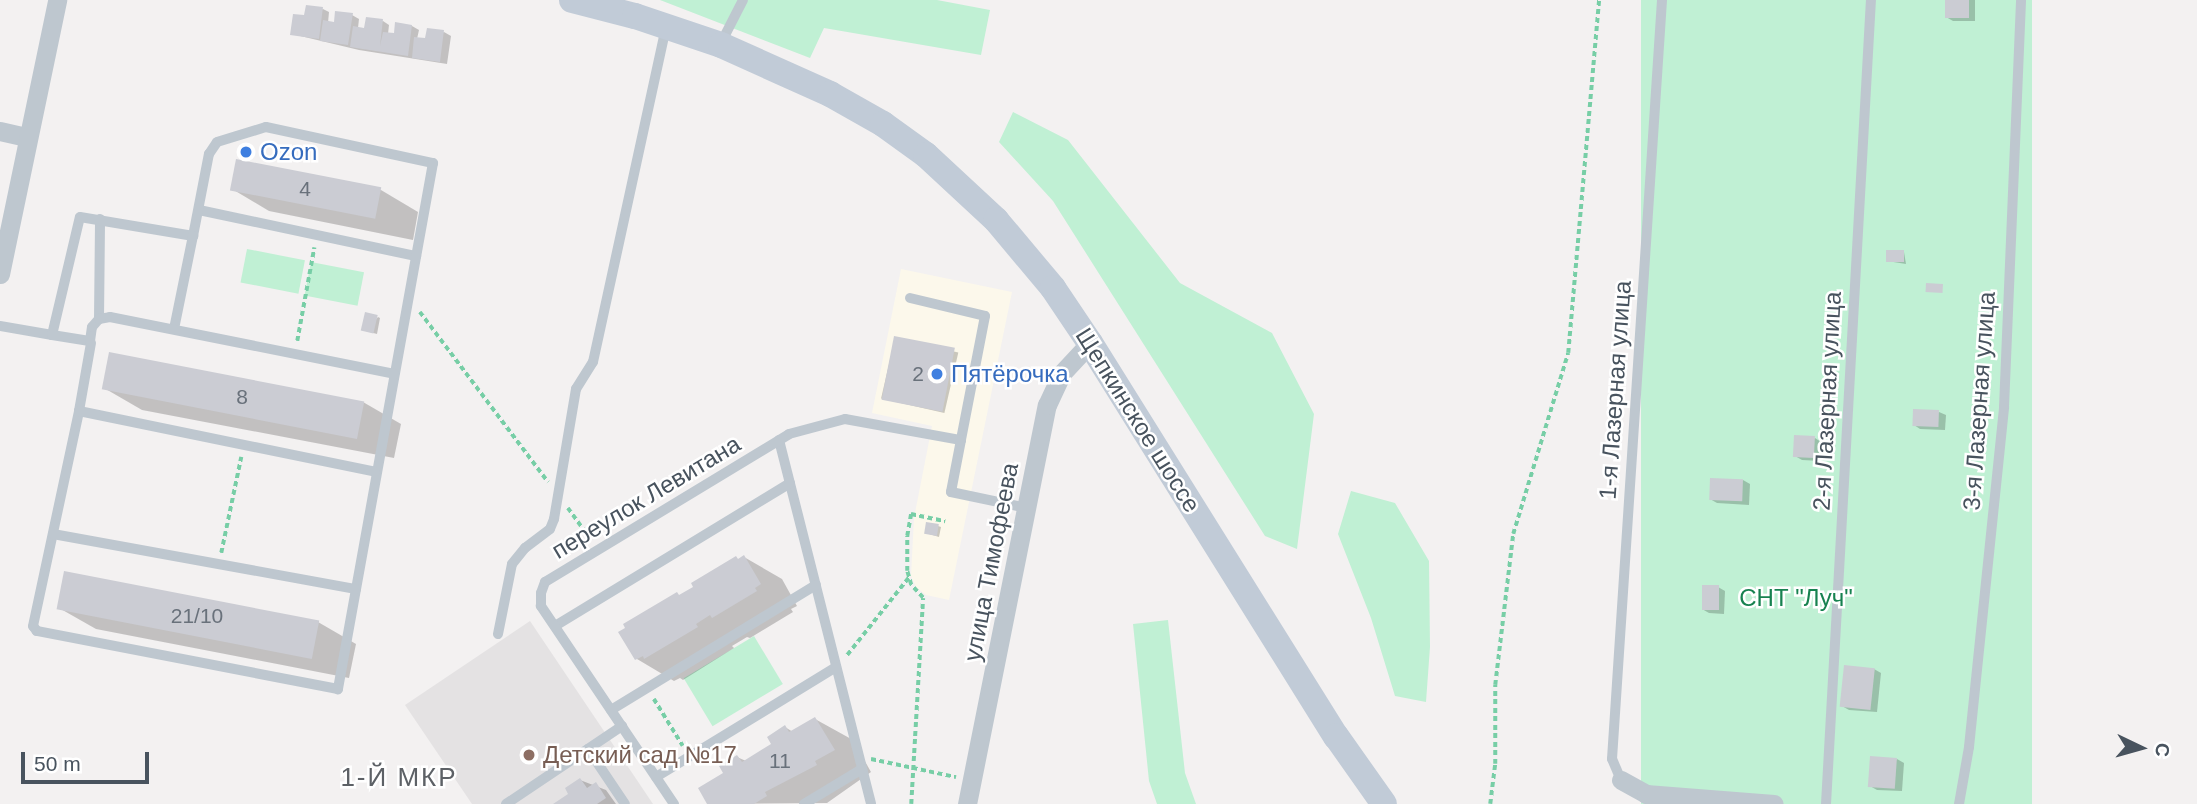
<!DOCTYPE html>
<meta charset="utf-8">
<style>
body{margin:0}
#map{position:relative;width:2197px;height:804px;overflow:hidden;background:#f3f1f1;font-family:Arial,sans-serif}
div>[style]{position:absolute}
.commercial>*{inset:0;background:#fcf8eb}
.education>*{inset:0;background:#e4e2e3}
.green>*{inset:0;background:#c0f0d4;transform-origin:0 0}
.shadow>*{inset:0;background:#0003;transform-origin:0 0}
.building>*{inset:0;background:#cbccd3;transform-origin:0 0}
.path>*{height:3.5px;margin-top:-1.75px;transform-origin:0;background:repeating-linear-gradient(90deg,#77cea6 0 5px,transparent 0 8.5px)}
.service>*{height:10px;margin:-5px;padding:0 5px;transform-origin:5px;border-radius:5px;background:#bec7cf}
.minor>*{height:19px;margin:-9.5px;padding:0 9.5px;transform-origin:9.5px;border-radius:9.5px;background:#bec7cf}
.secondary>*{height:26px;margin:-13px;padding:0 13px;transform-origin:13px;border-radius:13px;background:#c1cbd7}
.dots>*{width:19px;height:19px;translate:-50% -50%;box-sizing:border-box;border:4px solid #fff;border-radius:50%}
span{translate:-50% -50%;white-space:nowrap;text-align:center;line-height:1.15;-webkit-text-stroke:5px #fff;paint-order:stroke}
.number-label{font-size:21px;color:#69717b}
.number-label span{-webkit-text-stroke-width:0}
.shop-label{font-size:24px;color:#366cbe}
.left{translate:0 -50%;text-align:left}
.street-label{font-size:24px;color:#48535e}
.park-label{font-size:24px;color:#178250}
.education-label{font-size:24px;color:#785e54}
.neighbourhood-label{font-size:26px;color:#5d6166;letter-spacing:2px}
.north{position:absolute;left:2106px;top:713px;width:70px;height:70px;-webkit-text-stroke:5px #fff;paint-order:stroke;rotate:95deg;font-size:19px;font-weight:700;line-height:28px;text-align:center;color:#48535e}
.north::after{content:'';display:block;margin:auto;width:24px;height:32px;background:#48535e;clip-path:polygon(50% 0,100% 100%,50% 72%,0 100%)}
.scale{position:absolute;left:21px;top:752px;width:128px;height:32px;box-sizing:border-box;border:4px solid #48535e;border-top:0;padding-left:9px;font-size:21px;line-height:24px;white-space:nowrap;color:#48535e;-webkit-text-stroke:5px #fff;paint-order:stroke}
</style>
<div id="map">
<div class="commercial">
<div style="clip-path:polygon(901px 269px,1012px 292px,949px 600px,926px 595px,916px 587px,911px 576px,914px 518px,932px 426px,872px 413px)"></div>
</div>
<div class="education">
<div style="clip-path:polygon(530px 621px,653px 804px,472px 804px,405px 705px)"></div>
</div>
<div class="green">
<div style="clip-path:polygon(660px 0,937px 0,990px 10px,981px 55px,824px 28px,810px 58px)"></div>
<div style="left:1641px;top:0;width:391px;height:807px"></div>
<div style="clip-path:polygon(1013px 112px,1068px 140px,1180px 283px,1272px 333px,1314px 414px,1297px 549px,1265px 536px,1053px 201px,999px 142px)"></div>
<div style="left:247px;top:249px;width:59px;height:34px;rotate:11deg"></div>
<div style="left:311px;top:262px;width:54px;height:34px;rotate:11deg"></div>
<div style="clip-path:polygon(1351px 491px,1395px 503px,1429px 561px,1430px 647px,1426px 702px,1395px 696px,1371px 618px,1338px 534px)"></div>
<div style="clip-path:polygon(1168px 620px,1185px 773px,1196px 804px,1157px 804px,1149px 781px,1133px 624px)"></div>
<div style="left:754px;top:636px;width:56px;height:82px;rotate:59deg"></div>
</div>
<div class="shadow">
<div style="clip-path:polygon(1946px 0,1975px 0,1975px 21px,1953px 21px,1946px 17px)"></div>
<div style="clip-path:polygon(323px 9px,329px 12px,328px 23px,335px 24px,352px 15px,359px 19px,358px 28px,366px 30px,383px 21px,389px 25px,388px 34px,395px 35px,396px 24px,412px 26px,419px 30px,417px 39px,427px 40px,444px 32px,451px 36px,447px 64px,359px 50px,292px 34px,306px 17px)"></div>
<div style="clip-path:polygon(232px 189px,381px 190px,418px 212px,413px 240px,269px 211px)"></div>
<div style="clip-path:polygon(1904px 252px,1906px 264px,1887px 261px)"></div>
<div style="clip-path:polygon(378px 317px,380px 318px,377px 334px,366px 331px)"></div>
<div style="left:895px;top:338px;width:65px;height:62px;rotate:13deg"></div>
<div style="clip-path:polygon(104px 388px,363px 402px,401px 424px,394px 458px,142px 410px)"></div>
<div style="clip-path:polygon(1939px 412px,1946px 415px,1945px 430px,1920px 429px,1914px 425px)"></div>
<div style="clip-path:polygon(1815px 438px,1821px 442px,1821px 461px,1802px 460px,1795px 456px)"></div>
<div style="clip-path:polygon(1743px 480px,1750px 484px,1749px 505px,1717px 503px,1710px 499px)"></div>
<div style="clip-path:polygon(938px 526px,941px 527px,939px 537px,929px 534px)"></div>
<div style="clip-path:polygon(744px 557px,782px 579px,797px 606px,791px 609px,793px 612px,750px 638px,747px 637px,732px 646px,734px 648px,683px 680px,680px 678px,674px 681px,637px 659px,621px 633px)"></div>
<div style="clip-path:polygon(1718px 587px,1725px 591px,1724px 614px,1709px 613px,1702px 609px)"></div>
<div style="clip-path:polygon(59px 608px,318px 622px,356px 644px,349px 678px,96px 629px)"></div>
<div style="clip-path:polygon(1874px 669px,1881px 673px,1877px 712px,1849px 710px,1842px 706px)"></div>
<div style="clip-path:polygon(815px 719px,853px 740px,871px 772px,827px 803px,709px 804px,737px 757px,746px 761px,773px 744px,785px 727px,793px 732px)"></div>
<div style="clip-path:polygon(1897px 759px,1904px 763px,1902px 791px,1877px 790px,1870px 786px)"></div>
<div style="clip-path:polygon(580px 780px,606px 790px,616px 804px,557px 804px,571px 794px)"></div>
</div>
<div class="building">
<div style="left:1945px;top:0;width:24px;height:18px"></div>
<div style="clip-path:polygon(306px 5px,323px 7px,319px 39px,290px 35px,293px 14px,304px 15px)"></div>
<div style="clip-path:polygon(335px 11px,353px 13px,348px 45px,320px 41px,323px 20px,334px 22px)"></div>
<div style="clip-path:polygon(366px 17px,383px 19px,380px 46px,383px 32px,394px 33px,395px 22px,412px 25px,408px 56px,350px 47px,353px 26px,364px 28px)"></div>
<div style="clip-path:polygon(427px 28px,444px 30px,440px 62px,412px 58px,414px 37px,425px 38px)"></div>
<div style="left:236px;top:159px;width:148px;height:32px;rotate:11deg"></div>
<div style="left:1886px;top:250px;width:18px;height:12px"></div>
<div style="left:1926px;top:283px;width:17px;height:9px;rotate:3deg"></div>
<div style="left:365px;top:312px;width:13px;height:19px;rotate:13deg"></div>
<div style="left:894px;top:336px;width:62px;height:65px;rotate:11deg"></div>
<div style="left:109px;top:352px;width:260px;height:38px;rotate:11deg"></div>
<div style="left:1913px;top:409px;width:26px;height:17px;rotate:2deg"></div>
<div style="left:1794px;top:435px;width:21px;height:22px;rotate:3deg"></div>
<div style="left:1710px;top:478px;width:33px;height:22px;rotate:2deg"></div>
<div style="left:926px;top:522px;width:13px;height:12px;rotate:9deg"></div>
<div style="clip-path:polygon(744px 555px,761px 584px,755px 588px,757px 591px,712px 618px,710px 615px,696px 624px,698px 627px,644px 659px,643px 656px,635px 660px,618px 632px,625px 628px,623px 624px,677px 592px,679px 595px,693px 587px,691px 583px,736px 556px,738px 559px)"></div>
<div style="left:64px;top:571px;width:260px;height:39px;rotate:11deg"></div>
<div style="left:1702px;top:585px;width:17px;height:25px"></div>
<div style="left:1844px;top:665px;width:31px;height:42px;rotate:6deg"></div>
<div style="clip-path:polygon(815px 717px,835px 750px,815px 761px,817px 765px,765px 792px,767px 796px,754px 804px,707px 804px,698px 788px,723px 773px,719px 766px,737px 755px,742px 762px,771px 744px,767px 737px,785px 725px,789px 732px)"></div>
<div style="left:1870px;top:756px;width:27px;height:31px;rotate:4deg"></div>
<div style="clip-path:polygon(580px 778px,587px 788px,596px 782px,606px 798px,597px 804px,553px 804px,568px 794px,565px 788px)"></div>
</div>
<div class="path">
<div style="left:420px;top:312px;width:213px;rotate:53deg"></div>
<div style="left:297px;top:341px;width:95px;rotate:-79.6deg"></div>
<div style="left:568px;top:508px;width:41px;rotate:54deg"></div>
<div style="left:221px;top:553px;width:98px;rotate:-78.2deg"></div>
<div style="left:847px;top:655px;width:100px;rotate:-51.5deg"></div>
<div style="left:654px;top:699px;width:55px;rotate:58.3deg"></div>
<div style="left:871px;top:759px;width:87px;rotate:12deg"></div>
<div style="left:911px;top:804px;width:206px;rotate:-86.7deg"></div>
<div style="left:923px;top:598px;width:18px;rotate:-133deg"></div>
<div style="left:911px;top:585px;width:15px;rotate:-106deg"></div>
<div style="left:907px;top:571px;width:35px;rotate:-90deg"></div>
<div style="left:907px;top:536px;width:22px;rotate:-80deg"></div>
<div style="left:911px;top:514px;width:35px;rotate:12deg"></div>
<div style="left:1490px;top:804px;width:40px;rotate:-82.9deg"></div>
<div style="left:1495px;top:764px;width:79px;rotate:-90deg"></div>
<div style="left:1495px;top:685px;width:152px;rotate:-83.2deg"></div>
<div style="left:1513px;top:534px;width:189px;rotate:-73.1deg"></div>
<div style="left:1568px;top:353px;width:354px;rotate:-85deg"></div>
</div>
<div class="service">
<div style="left:721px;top:43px;width:48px;rotate:-62.9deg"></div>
<div style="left:199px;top:210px;width:222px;rotate:12deg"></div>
<div style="left:910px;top:298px;width:77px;rotate:13.5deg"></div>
<div style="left:985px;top:316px;width:126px;rotate:101deg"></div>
<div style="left:99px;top:319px;width:100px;rotate:-89.4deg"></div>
<div style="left:0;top:326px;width:53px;rotate:9.8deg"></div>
<div style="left:52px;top:335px;width:121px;rotate:-76.7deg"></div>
<div style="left:80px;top:217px;width:115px;rotate:9.5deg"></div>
<div style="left:193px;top:236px;width:84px;rotate:-79deg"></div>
<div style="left:209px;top:154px;width:14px;rotate:-56deg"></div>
<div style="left:217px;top:142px;width:51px;rotate:-17deg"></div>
<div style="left:266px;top:127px;width:171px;rotate:12.2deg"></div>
<div style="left:433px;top:163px;width:535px;rotate:100.24deg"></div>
<div style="left:338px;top:689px;width:307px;rotate:-169.1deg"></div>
<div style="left:37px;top:631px;width:6px;rotate:-129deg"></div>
<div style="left:33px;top:626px;width:220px;rotate:-77.9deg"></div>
<div style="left:174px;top:329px;width:95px;rotate:-78.5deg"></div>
<div style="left:52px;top:335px;width:38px;rotate:9deg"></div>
<div style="left:90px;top:341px;width:14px;rotate:-82deg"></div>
<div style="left:92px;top:327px;width:11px;rotate:-49deg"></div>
<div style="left:99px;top:319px;width:11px;rotate:-10deg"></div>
<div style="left:110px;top:317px;width:290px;rotate:11.3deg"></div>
<div style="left:91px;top:343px;width:69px;rotate:100deg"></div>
<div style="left:79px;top:411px;width:302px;rotate:11.6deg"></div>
<div style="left:779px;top:440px;width:375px;rotate:75.8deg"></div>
<div style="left:53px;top:534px;width:308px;rotate:10.3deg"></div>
<div style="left:555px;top:626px;width:275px;rotate:-31.3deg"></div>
<div style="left:498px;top:634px;width:71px;rotate:-78.7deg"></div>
<div style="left:512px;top:564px;width:21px;rotate:-51deg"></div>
<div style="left:525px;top:548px;width:31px;rotate:-37deg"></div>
<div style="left:550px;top:529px;width:11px;rotate:-68deg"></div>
<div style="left:554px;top:519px;width:132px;rotate:-80.4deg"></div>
<div style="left:576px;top:389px;width:32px;rotate:-58deg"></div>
<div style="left:593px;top:362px;width:342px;rotate:-77.7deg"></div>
<div style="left:611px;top:710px;width:240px;rotate:-31.4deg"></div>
<div style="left:588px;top:749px;width:66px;rotate:56.1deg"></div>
<div style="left:656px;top:777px;width:211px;rotate:-31.4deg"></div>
<div style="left:1621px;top:780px;width:23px;rotate:-113deg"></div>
<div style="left:1612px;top:759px;width:761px;rotate:-86.23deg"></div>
<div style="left:506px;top:804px;width:140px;rotate:-33.9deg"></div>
<div style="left:674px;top:804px;width:239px;rotate:-123.9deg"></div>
<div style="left:541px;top:606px;width:13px;rotate:-90deg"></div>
<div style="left:541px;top:593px;width:12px;rotate:-70deg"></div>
<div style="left:545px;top:582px;width:285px;rotate:-31.2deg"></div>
<div style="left:789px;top:434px;width:58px;rotate:-15deg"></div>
<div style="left:845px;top:419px;width:118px;rotate:10.3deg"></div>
<div style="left:961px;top:440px;width:53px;rotate:100.9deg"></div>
<div style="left:951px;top:492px;width:78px;rotate:11.9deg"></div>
<div style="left:804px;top:804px;width:68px;rotate:-31.1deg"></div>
<div style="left:1826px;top:804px;width:805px;rotate:-86.8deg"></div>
<div style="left:1959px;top:804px;width:58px;rotate:-80deg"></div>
<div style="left:1969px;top:747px;width:342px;rotate:-84.1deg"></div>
<div style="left:2004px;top:407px;width:407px;rotate:-87.6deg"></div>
</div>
<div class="minor">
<div style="left:0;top:131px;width:28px;rotate:13deg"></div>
<div style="left:0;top:274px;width:280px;rotate:-78.2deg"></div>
<div style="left:1621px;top:780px;width:29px;rotate:29deg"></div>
<div style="left:1646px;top:794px;width:128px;rotate:4.5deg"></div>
<div style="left:967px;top:804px;width:407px;rotate:-78.7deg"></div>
<div style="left:1047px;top:405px;width:35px;rotate:-65deg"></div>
<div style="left:1062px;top:373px;width:41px;rotate:-47deg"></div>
</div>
<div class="secondary">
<div style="left:572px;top:0;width:65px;rotate:14.3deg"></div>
<div style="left:635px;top:16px;width:91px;rotate:18.6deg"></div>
<div style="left:721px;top:45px;width:120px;rotate:24.2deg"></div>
<div style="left:830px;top:94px;width:61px;rotate:29.5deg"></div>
<div style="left:883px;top:124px;width:53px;rotate:35.8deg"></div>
<div style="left:926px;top:155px;width:96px;rotate:42.9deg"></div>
<div style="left:996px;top:220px;width:89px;rotate:50deg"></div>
<div style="left:1053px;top:288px;width:66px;rotate:56.1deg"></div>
<div style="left:1090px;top:343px;width:464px;rotate:58deg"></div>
<div style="left:1336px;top:736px;width:83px;rotate:54.8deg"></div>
</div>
<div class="dots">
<div style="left:246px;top:152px;background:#3f7fe0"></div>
<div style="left:937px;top:374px;background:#3f7fe0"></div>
<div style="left:529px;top:755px;background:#8d6e63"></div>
</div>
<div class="number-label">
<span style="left:305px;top:189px">4</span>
<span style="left:918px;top:374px">2</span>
<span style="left:242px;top:397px">8</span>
<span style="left:197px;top:616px">21/10</span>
<span style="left:780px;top:761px">11</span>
</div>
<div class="shop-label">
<span class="left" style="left:260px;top:152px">Ozon</span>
<span class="left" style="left:951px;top:374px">Пятёрочка</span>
</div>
<div class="street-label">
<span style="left:1615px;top:390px;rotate:-86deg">1-я Лазерная улица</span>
<span style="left:1827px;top:401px;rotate:-87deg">2-я Лазерная улица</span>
<span style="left:1979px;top:401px;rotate:-86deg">3-я Лазерная улица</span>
<span style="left:1138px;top:420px;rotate:58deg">Щепкинское шоссе</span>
<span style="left:646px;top:497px;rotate:-31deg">переулок Левитана</span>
<span style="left:991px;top:562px;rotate:-79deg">улица Тимофеева</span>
</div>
<div class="park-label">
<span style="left:1796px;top:598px">СНТ "Луч"</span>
</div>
<div class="education-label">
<span class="left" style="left:543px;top:755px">Детский сад №17</span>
</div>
<div class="neighbourhood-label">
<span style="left:399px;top:778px">1-Й МКР</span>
</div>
<div class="north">С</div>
<div class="scale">50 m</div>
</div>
